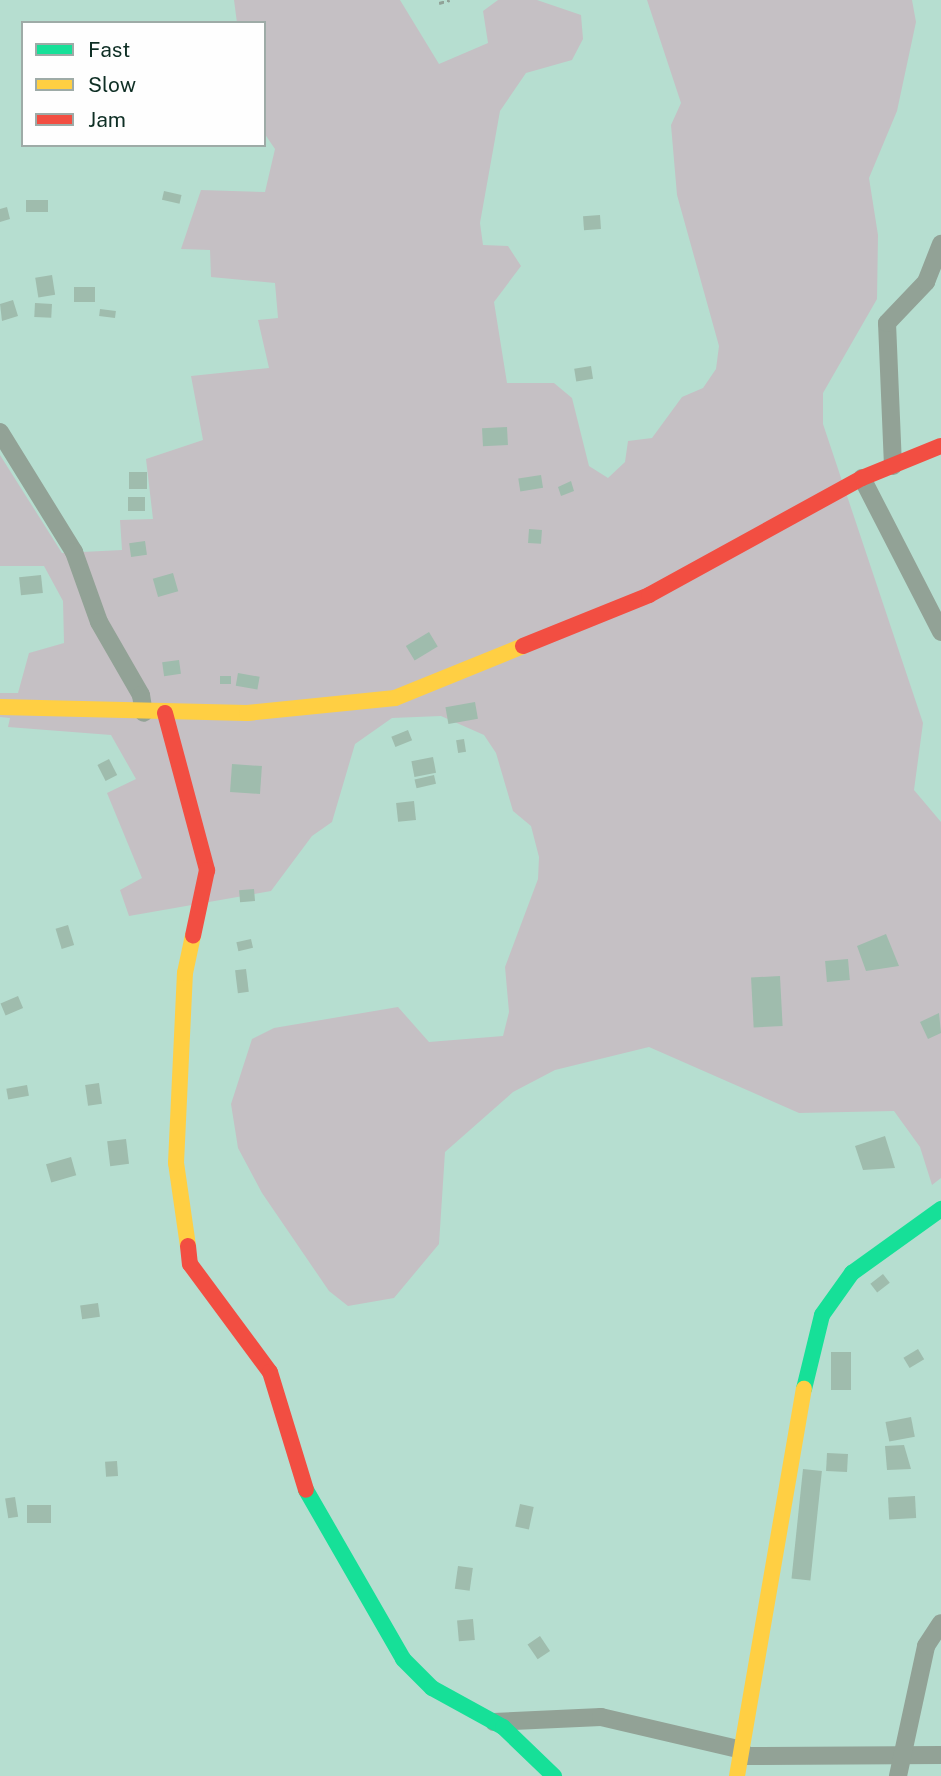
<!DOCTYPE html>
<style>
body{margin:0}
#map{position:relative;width:941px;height:1776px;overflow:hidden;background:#b6ded0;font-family:"Public Sans",sans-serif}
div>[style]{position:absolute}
.green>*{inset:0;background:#c5c0c4}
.building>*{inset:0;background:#9fbcad;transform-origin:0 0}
.path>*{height:2.5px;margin-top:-1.25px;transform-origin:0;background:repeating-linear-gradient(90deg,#90a297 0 5px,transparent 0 8.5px)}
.street>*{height:18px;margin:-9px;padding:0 9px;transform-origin:9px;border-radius:9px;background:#92a296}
.fast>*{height:16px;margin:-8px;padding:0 8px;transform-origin:8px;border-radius:8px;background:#16e098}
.slow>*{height:16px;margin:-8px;padding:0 8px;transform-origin:8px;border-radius:8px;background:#ffcf43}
.jam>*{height:16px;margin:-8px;padding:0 8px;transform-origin:8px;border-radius:8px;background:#f24e42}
span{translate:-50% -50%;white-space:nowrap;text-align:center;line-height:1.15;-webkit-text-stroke:5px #fefefe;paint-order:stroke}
.legend{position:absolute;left:21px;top:21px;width:245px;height:126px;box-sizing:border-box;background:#fefefe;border:2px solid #9eaba7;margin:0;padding:9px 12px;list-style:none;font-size:21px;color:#0f2f25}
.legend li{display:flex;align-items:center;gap:14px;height:35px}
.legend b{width:35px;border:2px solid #9eaba7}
</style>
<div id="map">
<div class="green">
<div style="clip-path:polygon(234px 0,400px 0,439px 64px,488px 43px,483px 11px,498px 0,537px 0,581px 15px,583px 39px,572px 60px,526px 73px,500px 111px,480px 223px,483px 245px,508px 246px,521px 266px,494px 302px,507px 383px,554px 383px,572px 398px,589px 466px,608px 478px,625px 462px,628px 441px,652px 438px,682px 397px,703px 388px,716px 369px,719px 346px,677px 195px,671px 125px,681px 103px,647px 0,912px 0,916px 22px,897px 111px,869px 178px,878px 235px,877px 299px,823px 393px,823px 424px,923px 723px,914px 790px,941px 822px,941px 1178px,932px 1185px,920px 1147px,894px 1111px,799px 1113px,649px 1047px,555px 1070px,513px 1092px,445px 1152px,439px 1244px,394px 1298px,348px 1306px,329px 1291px,262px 1193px,238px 1148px,231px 1104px,252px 1039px,274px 1028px,398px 1007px,429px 1042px,503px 1036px,509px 1012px,505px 967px,538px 879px,539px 857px,531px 826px,513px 811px,496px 753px,484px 735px,441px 716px,392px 718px,355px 744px,332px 822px,312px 836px,271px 891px,129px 916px,120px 890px,142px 878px,107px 793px,136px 779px,111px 735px,8px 727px,10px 718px,0 717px,0 693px,18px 693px,29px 653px,64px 643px,63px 601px,44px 566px,0 566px,0 455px,62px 553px,122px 550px,120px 520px,153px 519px,146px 459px,203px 440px,191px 376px,269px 368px,258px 320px,278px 318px,275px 283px,211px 277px,210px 250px,181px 249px,201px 190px,265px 192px,275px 149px,264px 133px,264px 23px,237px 23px)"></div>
</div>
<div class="building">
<div style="left:164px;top:191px;width:18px;height:9px;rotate:13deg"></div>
<div style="left:26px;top:200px;width:22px;height:12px"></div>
<div style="clip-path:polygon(7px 207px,10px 219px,0 222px,0 209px)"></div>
<div style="left:600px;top:215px;width:14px;height:17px;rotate:86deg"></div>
<div style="left:52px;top:275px;width:20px;height:17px;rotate:81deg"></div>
<div style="left:95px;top:287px;width:15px;height:21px;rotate:90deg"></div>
<div style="clip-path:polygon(13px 300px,18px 316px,2px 321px,0 304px)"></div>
<div style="left:35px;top:303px;width:17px;height:14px;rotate:3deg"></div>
<div style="left:100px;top:309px;width:16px;height:7px;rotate:7deg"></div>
<div style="left:591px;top:366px;width:13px;height:17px;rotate:81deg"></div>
<div style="left:507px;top:427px;width:18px;height:25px;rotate:87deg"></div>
<div style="left:129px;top:472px;width:18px;height:17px"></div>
<div style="left:541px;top:475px;width:13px;height:23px;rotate:81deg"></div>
<div style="clip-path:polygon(571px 481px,574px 491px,561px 496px,558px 487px)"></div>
<div style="left:128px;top:497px;width:17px;height:14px"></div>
<div style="left:529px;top:529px;width:13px;height:14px;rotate:4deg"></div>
<div style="left:145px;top:541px;width:14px;height:16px;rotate:82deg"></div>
<div style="left:173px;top:573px;width:19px;height:21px;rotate:74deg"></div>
<div style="left:41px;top:575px;width:18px;height:22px;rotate:84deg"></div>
<div style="left:429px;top:632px;width:17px;height:27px;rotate:59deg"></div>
<div style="left:179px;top:660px;width:14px;height:17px;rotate:82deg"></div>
<div style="left:238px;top:673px;width:22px;height:13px;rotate:10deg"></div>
<div style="left:220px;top:676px;width:11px;height:8px"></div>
<div style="left:475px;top:702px;width:17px;height:30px;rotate:80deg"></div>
<div style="left:408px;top:730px;width:11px;height:18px;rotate:68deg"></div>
<div style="left:464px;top:739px;width:13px;height:8px;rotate:81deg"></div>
<div style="left:433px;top:757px;width:16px;height:22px;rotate:79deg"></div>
<div style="left:109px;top:759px;width:18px;height:13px;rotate:63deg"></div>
<div style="left:232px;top:764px;width:30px;height:28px;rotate:4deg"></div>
<div style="left:434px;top:775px;width:9px;height:20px;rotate:77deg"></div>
<div style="left:414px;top:801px;width:19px;height:18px;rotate:84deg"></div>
<div style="left:254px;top:889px;width:12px;height:15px;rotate:85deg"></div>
<div style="left:68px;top:925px;width:21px;height:13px;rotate:73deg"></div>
<div style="clip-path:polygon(886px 934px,899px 966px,866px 971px,857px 946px)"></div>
<div style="left:251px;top:939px;width:9px;height:15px;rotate:77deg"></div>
<div style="left:848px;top:959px;width:21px;height:23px;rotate:85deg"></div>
<div style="left:246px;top:969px;width:23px;height:11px;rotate:83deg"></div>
<div style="left:780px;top:976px;width:50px;height:29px;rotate:87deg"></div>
<div style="left:18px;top:996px;width:13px;height:19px;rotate:67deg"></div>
<div style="clip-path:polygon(939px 1013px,941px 1033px,928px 1039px,920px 1022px)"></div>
<div style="left:99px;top:1083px;width:21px;height:14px;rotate:82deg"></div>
<div style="left:27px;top:1085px;width:11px;height:21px;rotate:80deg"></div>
<div style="clip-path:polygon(885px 1136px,895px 1168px,863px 1170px,855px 1146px)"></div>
<div style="left:126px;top:1139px;width:25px;height:19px;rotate:83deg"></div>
<div style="left:71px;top:1157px;width:19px;height:26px;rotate:74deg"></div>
<div style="left:883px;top:1274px;width:11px;height:16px;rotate:52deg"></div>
<div style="left:98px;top:1303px;width:14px;height:18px;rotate:82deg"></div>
<div style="left:918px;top:1349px;width:12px;height:17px;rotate:59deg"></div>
<div style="left:831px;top:1352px;width:20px;height:38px"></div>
<div style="left:911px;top:1417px;width:20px;height:26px;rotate:79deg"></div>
<div style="clip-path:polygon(904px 1445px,911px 1469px,887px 1470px,885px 1446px)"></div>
<div style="left:827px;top:1453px;width:21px;height:18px;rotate:3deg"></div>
<div style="left:117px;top:1461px;width:15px;height:12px;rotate:86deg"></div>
<div style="left:803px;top:1469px;width:19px;height:110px;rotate:6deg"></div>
<div style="left:915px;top:1496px;width:22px;height:27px;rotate:87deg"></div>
<div style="left:15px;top:1497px;width:20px;height:10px;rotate:81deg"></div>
<div style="left:520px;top:1504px;width:14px;height:23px;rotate:12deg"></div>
<div style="left:51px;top:1505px;width:18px;height:24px;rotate:90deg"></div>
<div style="left:458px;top:1566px;width:15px;height:23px;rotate:8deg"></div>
<div style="left:473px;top:1619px;width:21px;height:16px;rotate:85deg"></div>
<div style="left:540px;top:1636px;width:18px;height:15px;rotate:56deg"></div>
</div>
<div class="path">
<div style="left:439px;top:3px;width:11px;rotate:-15deg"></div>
</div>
<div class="street">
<div style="left:0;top:432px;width:141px;rotate:58.3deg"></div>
<div style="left:74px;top:552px;width:74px;rotate:70.3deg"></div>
<div style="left:99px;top:622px;width:84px;rotate:60.1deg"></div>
<div style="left:141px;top:695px;width:18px;rotate:81deg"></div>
<div style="left:893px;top:466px;width:143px;rotate:-92.4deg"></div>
<div style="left:887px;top:323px;width:57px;rotate:-46.4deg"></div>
<div style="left:926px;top:282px;width:41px;rotate:-68.5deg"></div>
<div style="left:862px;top:478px;width:173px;rotate:62.8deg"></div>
<div style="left:494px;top:1722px;width:107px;rotate:-2.7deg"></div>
<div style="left:601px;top:1717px;width:145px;rotate:13.2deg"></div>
<div style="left:741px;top:1756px;width:200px;rotate:-0.3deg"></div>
<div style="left:898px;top:1776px;width:133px;rotate:-77.8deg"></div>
<div style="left:926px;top:1646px;width:27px;rotate:-57deg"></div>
</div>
<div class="fast">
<div style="left:804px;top:1389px;width:76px;rotate:-76.3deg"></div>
<div style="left:822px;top:1315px;width:52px;rotate:-54.5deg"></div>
<div style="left:852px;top:1273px;width:110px;rotate:-35.7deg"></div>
<div style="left:306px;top:1490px;width:195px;rotate:60.1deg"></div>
<div style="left:403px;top:1659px;width:41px;rotate:45deg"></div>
<div style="left:432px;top:1688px;width:81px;rotate:28.8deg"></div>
<div style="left:503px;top:1727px;width:71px;rotate:43.9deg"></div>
</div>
<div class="slow">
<div style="left:0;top:707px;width:247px;rotate:1.4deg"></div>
<div style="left:247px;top:713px;width:149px;rotate:-5.8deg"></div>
<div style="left:395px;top:698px;width:138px;rotate:-22.1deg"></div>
<div style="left:188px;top:1246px;width:84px;rotate:-98.2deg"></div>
<div style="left:176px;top:1163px;width:190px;rotate:-87.3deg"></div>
<div style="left:185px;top:973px;width:38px;rotate:-78deg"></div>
<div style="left:737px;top:1776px;width:393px;rotate:-80.2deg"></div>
</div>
<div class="jam">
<div style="left:523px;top:646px;width:136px;rotate:-22deg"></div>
<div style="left:649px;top:595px;width:243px;rotate:-28.8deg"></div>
<div style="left:862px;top:478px;width:85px;rotate:-22.1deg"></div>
<div style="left:165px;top:713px;width:163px;rotate:75deg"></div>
<div style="left:207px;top:870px;width:67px;rotate:102deg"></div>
<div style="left:188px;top:1246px;width:18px;rotate:84deg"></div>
<div style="left:190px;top:1264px;width:134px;rotate:53.5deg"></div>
<div style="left:270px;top:1372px;width:123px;rotate:73deg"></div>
</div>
<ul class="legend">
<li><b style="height:9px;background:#16e098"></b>Fast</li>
<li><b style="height:9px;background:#ffcf43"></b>Slow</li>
<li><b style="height:9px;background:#f24e42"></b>Jam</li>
</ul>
</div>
